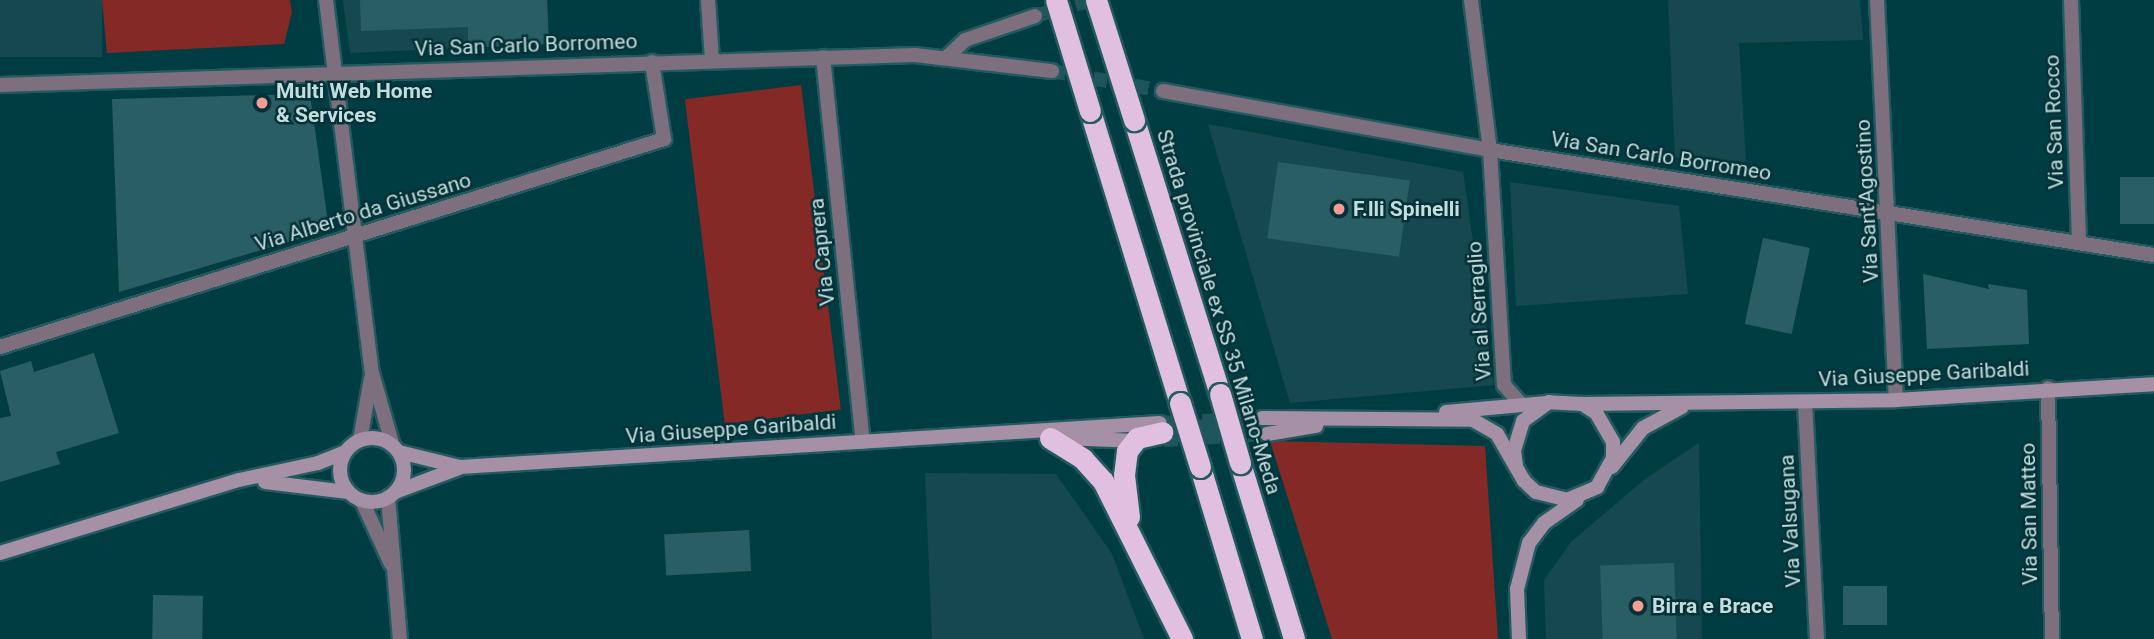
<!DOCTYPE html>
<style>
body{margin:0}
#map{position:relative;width:2154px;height:639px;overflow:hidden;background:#003d43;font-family:Roboto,sans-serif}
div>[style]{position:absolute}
.built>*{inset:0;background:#16494f;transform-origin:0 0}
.green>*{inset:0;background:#852927;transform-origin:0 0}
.building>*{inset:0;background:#295e65;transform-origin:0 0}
.street-tunnel>*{height:14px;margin-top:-7px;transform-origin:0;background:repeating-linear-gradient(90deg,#1d555b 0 14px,transparent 0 21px)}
.secondary-tunnel>*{height:14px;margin-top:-7px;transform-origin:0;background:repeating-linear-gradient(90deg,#1d555b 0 14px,transparent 0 21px)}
.highway-tunnel>*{height:21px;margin-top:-10.5px;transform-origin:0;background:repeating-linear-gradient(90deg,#1d555b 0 21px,transparent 0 31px)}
.roads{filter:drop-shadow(2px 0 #235a5f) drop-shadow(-2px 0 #235a5f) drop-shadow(0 2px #235a5f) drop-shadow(0 -2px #235a5f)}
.street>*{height:14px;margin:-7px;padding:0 7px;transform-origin:7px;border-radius:7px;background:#7d6f7d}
.secondary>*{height:14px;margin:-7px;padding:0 7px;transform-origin:7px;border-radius:7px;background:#a590a5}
.secondary>.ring{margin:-7px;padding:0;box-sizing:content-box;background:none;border:14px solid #a590a5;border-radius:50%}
.highway>*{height:21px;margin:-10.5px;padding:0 10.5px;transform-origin:10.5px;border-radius:10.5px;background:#e0bfe1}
.bridges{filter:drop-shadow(2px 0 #235a5f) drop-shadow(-2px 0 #235a5f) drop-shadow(0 2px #235a5f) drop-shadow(0 -2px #235a5f)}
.highway-bridge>*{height:21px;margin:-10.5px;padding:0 10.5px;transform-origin:10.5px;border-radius:10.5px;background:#e0bfe1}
.dots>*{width:19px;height:19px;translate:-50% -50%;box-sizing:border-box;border:4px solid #053136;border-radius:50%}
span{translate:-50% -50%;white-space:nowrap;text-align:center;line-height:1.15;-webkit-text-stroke:5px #053136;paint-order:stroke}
.street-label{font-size:21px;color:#c3dee1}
.poi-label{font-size:21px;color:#c3dee1;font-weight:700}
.left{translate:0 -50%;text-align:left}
</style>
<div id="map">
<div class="built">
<div style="left:0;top:0;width:102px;height:57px"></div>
<div style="clip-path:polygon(343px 0,547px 0,549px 44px,350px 53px)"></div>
<div style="clip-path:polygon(1668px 0,1860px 0,1863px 40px,1739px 43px,1746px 162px,1675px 157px)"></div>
<div style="clip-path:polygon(1208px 124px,1463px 172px,1494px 385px,1290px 403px)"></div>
<div style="clip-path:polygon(1510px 182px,1679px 206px,1688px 294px,1516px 306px)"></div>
<div style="clip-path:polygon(1699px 443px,1702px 639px,1546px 639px,1544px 580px,1571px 542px,1645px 479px)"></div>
<div style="clip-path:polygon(925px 473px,1056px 474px,1112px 554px,1144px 639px,932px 639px)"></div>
</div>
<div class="green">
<div style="clip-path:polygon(102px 0,290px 0,292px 12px,284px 44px,107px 53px)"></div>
<div style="left:801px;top:85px;width:327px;height:117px;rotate:83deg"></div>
<div style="clip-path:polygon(1270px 441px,1485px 446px,1498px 639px,1332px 639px)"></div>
</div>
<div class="building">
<div style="clip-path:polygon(360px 0,547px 0,549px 44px,468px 48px,468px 27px,361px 31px)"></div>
<div style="clip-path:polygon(310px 94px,329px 230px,119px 292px,112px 99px)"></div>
<div style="left:1278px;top:162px;width:133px;height:77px;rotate:8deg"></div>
<div style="left:2120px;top:177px;width:34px;height:47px"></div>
<div style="left:1763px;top:238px;width:48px;height:88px;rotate:12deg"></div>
<div style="clip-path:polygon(1923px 274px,1989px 289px,1988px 284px,2027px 290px,2029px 344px,1927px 349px)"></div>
<div style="clip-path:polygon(94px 353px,119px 433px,56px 452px,60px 464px,0 482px,0 418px,11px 416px,0 371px,31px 361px,34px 372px)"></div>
<div style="left:749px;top:530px;width:41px;height:85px;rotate:87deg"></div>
<div style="left:1674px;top:563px;width:76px;height:74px;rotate:88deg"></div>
<div style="left:1843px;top:586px;width:44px;height:39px"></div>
<div style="left:153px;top:595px;width:50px;height:44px;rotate:1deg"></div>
</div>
<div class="street-tunnel">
<div style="left:1035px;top:16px;width:59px;rotate:-15.7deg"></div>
<div style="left:1052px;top:71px;width:113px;rotate:10.2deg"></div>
</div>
<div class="secondary-tunnel">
<div style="left:1160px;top:423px;width:102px;rotate:-2.8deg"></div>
<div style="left:1164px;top:440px;width:103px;rotate:-3.3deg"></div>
</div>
<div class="highway-tunnel">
<div style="left:1162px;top:432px;width:38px;rotate:-3deg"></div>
<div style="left:1200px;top:430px;width:46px;rotate:-13.7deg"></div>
</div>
<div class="roads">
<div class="street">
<div style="left:326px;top:0;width:376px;rotate:83deg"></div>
<div style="left:372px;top:373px;width:76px;rotate:74deg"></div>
<div style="left:708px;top:0;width:60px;rotate:86.2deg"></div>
<div style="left:1471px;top:0;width:151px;rotate:82.8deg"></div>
<div style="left:1490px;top:150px;width:235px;rotate:86.6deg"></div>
<div style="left:1504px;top:385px;width:25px;rotate:48deg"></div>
<div style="left:1877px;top:0;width:400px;rotate:87.3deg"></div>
<div style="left:2071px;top:0;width:243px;rotate:88.1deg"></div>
<div style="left:948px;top:56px;width:23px;rotate:-43deg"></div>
<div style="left:965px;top:40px;width:74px;rotate:-18.9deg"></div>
<div style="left:823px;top:57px;width:387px;rotate:84.1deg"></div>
<div style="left:0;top:85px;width:915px;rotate:-1.88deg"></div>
<div style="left:915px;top:55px;width:138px;rotate:6.7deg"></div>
<div style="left:1163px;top:91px;width:332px;rotate:10.2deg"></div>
<div style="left:1490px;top:150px;width:672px;rotate:8.99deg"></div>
<div style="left:0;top:347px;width:696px;rotate:-17.39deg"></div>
<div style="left:664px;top:139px;width:78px;rotate:-98.9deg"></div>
<div style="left:2048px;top:388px;width:251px;rotate:89.1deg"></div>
<div style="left:1805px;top:402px;width:237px;rotate:87.1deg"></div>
<div style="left:360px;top:440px;width:63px;rotate:-79.9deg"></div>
<div style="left:388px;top:497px;width:143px;rotate:85.2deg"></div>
<div style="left:362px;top:501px;width:69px;rotate:65.3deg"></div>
</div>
<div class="secondary">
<div style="left:1582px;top:404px;width:314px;rotate:-0.7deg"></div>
<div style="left:1896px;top:400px;width:258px;rotate:-3.5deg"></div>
<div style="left:1446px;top:412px;width:98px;rotate:-5.2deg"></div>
<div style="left:1262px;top:418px;width:211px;rotate:0.5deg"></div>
<div style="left:1473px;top:420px;width:28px;rotate:30deg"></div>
<div style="left:1497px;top:434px;width:54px;rotate:60.1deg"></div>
<div style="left:1524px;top:481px;width:16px;rotate:43deg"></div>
<div style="left:1536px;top:492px;width:32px;rotate:14deg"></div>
<div style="left:1567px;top:500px;width:33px;rotate:-23deg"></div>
<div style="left:1597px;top:487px;width:33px;rotate:-61deg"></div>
<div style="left:1613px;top:458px;width:16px;rotate:-90deg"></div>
<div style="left:1613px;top:442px;width:34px;rotate:-120deg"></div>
<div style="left:1596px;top:413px;width:17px;rotate:-147deg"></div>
<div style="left:1582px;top:404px;width:33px;rotate:-177deg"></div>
<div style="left:1549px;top:402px;width:32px;rotate:144deg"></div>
<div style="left:1523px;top:421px;width:31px;rotate:107deg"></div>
<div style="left:1514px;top:451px;width:15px;rotate:82deg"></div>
<div style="left:1267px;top:434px;width:50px;rotate:-9.3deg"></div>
<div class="ring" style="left:340px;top:438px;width:50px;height:50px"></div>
<div style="left:1061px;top:438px;width:78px;rotate:2.2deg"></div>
<div style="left:399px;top:452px;width:63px;rotate:13.8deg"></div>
<div style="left:460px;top:467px;width:701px;rotate:-3.6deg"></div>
<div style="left:1612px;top:467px;width:50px;rotate:-51.5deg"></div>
<div style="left:1643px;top:428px;width:44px;rotate:-28.3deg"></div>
<div style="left:265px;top:482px;width:84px;rotate:6.9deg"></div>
<div style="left:395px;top:492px;width:68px;rotate:-20.6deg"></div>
<div style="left:0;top:553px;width:250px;rotate:-17deg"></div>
<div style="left:239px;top:480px;width:81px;rotate:-12.1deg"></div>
<div style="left:318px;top:463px;width:29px;rotate:-22deg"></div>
<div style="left:1519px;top:639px;width:50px;rotate:-92.3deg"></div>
<div style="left:1517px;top:589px;width:48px;rotate:-75.4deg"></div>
<div style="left:1529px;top:543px;width:25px;rotate:-53deg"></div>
<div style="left:1544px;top:523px;width:40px;rotate:-34.9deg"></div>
</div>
<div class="highway">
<div style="left:1090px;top:111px;width:306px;rotate:72.9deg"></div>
<div style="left:1134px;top:120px;width:287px;rotate:72.6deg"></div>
<div style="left:1050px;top:438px;width:39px;rotate:32deg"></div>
<div style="left:1083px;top:459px;width:30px;rotate:48deg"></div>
<div style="left:1103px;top:481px;width:177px;rotate:63.4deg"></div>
<div style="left:1240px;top:463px;width:184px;rotate:72.9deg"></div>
<div style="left:1200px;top:467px;width:180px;rotate:73.2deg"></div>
<div style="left:1129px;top:517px;width:42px;rotate:-96.8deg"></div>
<div style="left:1124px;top:475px;width:24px;rotate:-83deg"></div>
<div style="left:1127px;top:451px;width:16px;rotate:-52deg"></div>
<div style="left:1137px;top:438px;width:26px;rotate:-13deg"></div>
</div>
</div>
<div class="bridges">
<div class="highway-bridge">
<div style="left:1056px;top:0;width:116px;rotate:73deg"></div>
<div style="left:1096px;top:0;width:126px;rotate:72.4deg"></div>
<div style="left:1220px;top:394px;width:72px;rotate:73.8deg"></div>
<div style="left:1180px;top:403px;width:67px;rotate:72.6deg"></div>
</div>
</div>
<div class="dots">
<div style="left:262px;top:103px;background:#f59c94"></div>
<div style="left:1339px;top:209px;background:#f59c94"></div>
<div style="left:1638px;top:606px;background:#f59c94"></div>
</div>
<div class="street-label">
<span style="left:526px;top:45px;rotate:-2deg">Via San Carlo Borromeo</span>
<span style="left:2054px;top:122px;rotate:-92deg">Via San Rocco</span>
<span style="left:1661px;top:156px;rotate:9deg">Via San Carlo Borromeo</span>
<span style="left:1867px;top:201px;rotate:-93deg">Via Sant'Agostino</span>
<span style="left:363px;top:212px;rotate:-17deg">Via Alberto da Giussano</span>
<span style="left:822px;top:252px;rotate:-96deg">Via Caprera</span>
<span style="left:1479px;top:311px;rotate:-94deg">Via al Serraglio</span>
<span style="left:1219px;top:312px;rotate:73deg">Strada provinciale ex SS 35 Milano-Meda</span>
<span style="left:1924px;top:374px;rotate:-3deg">Via Giuseppe Garibaldi</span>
<span style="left:731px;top:429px;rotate:-4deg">Via Giuseppe Garibaldi</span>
<span style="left:2029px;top:514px;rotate:-91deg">Via San Matteo</span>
<span style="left:1790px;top:521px;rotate:-93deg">Via Valsugana</span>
</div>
<div class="poi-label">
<span class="left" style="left:276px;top:103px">Multi Web Home<br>&amp; Services</span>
<span class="left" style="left:1353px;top:209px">F.lli Spinelli</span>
<span class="left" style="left:1652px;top:606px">Birra e Brace</span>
</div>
</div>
